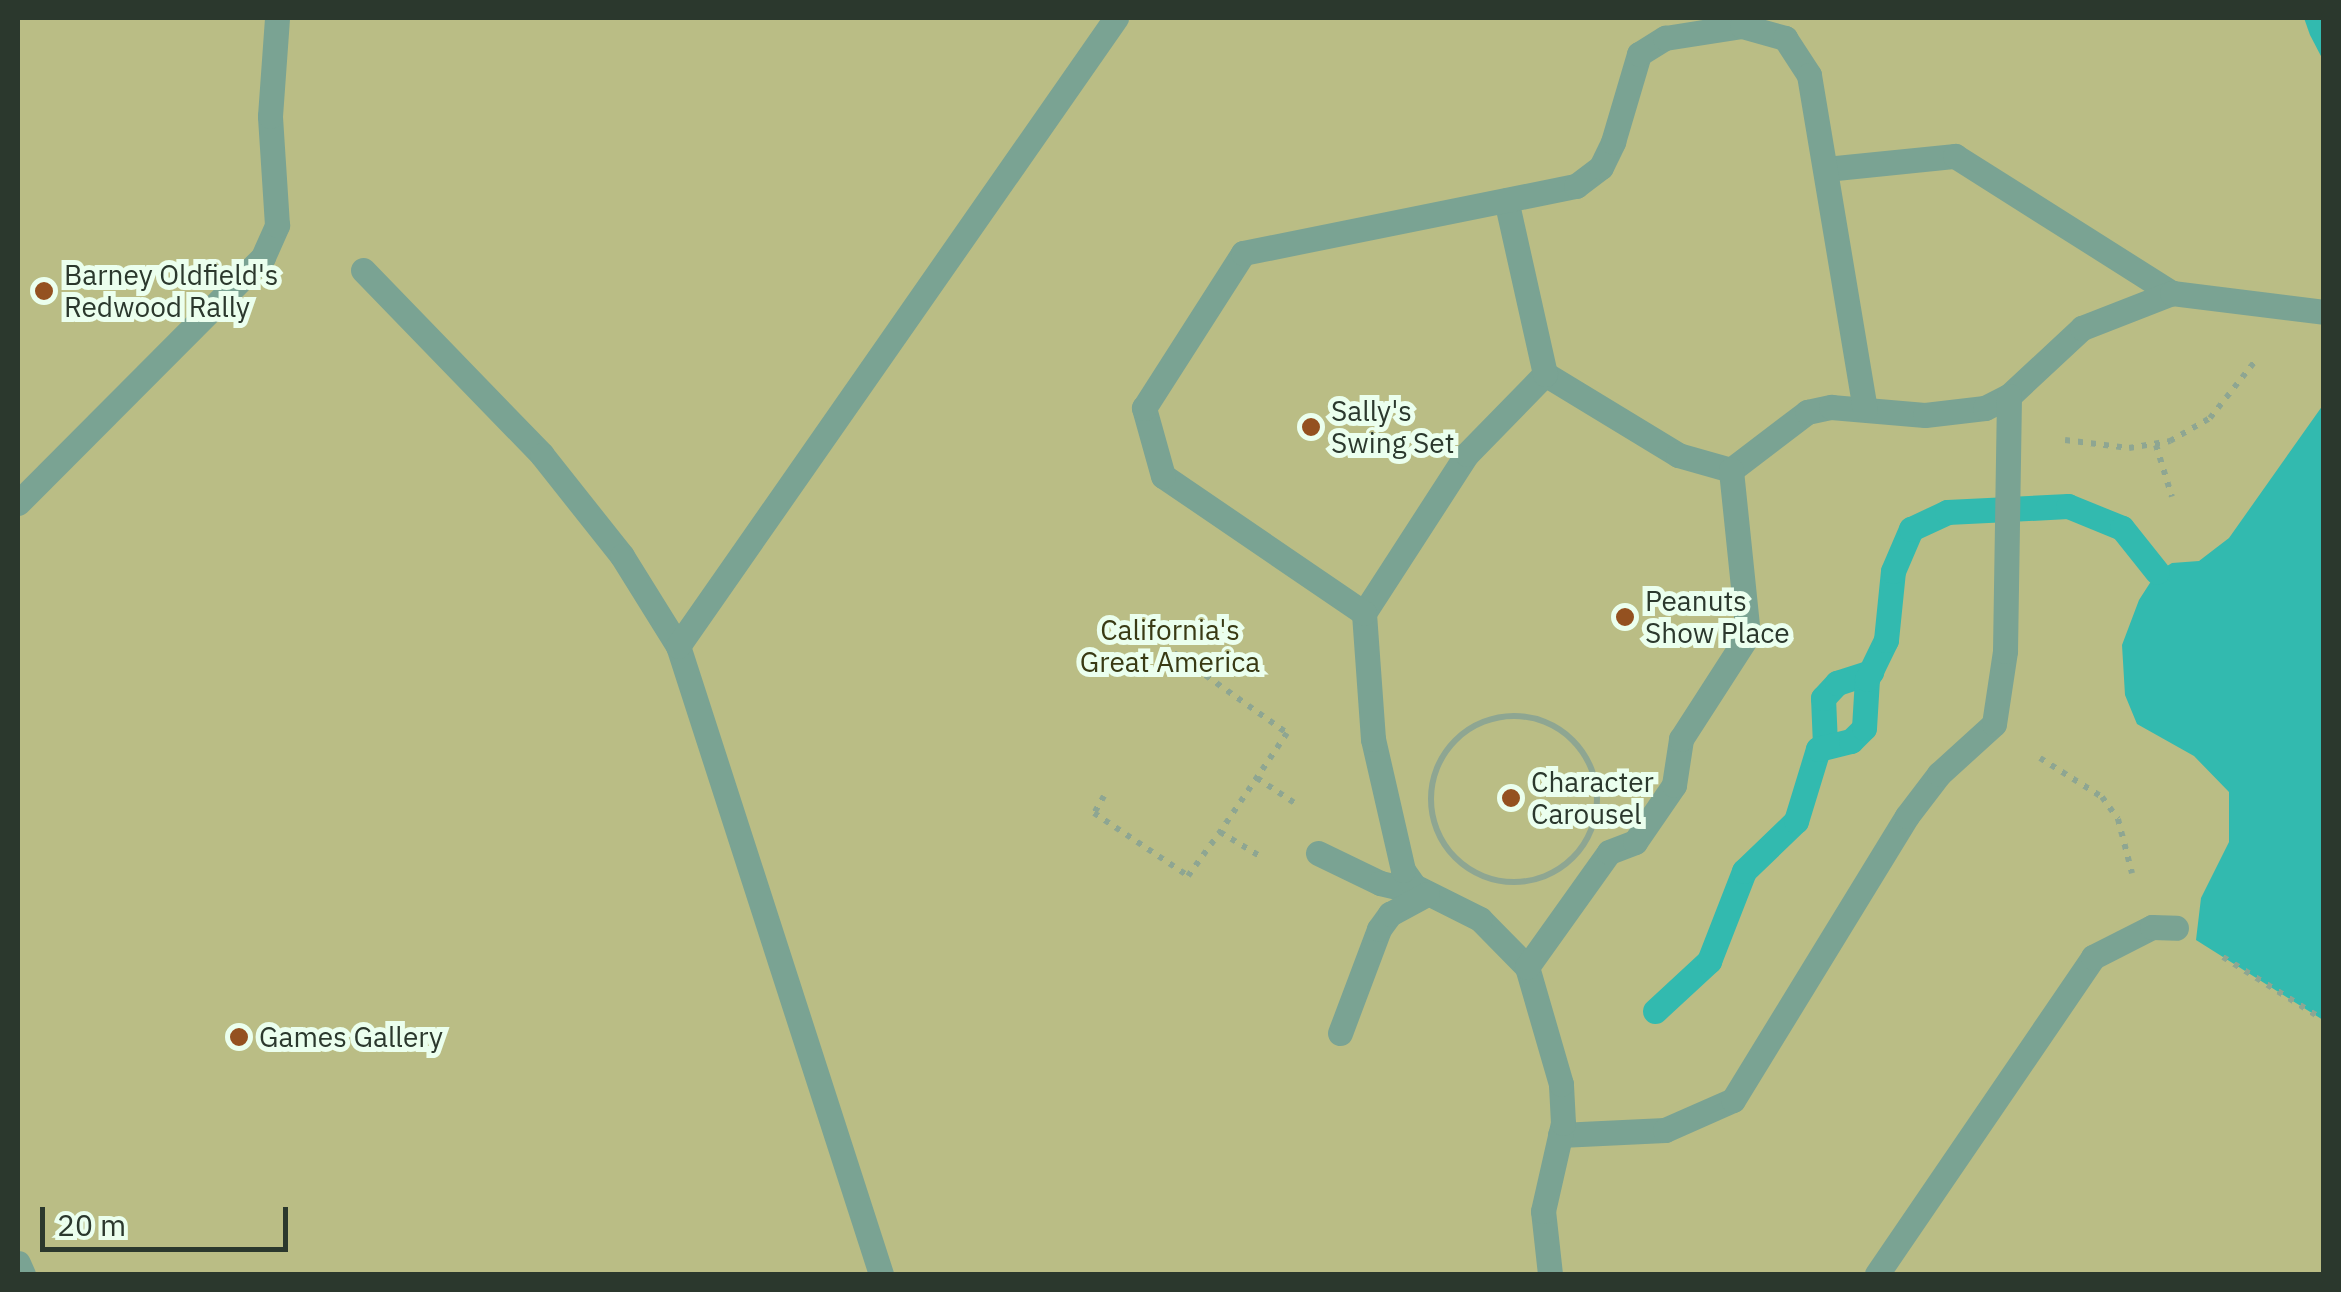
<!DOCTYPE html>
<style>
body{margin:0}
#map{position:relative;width:2341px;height:1292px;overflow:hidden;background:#d5f5da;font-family:"IBM Plex Sans",sans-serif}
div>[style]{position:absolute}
.green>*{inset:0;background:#babd85;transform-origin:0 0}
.water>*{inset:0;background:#32baaf}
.stream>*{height:25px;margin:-12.5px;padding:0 12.5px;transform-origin:12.5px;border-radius:12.5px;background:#32baaf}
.path>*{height:6px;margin-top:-3px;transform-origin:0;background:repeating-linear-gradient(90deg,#8ea692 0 5px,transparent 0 13px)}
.path>.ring{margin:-3px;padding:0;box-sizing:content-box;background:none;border:6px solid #8ea692;border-radius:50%}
.minor>*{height:25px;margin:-12.5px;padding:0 12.5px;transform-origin:12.5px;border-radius:12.5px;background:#7aa393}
.dots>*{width:28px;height:28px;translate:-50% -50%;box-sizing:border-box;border:5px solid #ebffee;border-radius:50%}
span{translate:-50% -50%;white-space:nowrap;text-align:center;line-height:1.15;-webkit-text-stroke:10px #ebffee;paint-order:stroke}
.poi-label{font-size:28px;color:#2b382d}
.left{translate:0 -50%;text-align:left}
.park-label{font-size:28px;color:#393a14}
.frame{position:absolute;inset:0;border:20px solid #2b382d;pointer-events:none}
.scale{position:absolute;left:40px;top:1207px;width:248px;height:45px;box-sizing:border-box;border:5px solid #2b382d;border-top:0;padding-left:12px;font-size:30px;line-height:35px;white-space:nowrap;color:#2b382d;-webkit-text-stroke:8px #ebffee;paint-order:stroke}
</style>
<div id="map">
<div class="green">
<div style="left:18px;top:18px;width:2305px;height:1256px"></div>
</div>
<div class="water">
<div style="clip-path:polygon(2304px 18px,2323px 18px,2323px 60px,2310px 35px)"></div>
<div style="clip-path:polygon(2323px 405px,2323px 1020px,2196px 940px,2201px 898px,2229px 842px,2229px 792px,2194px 756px,2137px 724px,2125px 695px,2122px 645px,2139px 600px,2157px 572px,2172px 563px,2199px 561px,2229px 538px)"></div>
</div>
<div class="stream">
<div style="left:1825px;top:745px;width:47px;rotate:-92.4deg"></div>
<div style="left:1823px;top:698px;width:21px;rotate:-47deg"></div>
<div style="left:1837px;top:683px;width:36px;rotate:-18deg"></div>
<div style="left:1655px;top:1011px;width:74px;rotate:-42.8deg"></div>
<div style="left:1709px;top:961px;width:97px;rotate:-68.7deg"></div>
<div style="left:1744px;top:871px;width:72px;rotate:-43.9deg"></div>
<div style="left:1796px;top:821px;width:75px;rotate:-73deg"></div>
<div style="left:1818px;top:749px;width:34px;rotate:-14deg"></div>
<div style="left:1851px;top:741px;width:18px;rotate:-45deg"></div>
<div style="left:1864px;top:728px;width:49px;rotate:-86.5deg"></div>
<div style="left:1867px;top:679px;width:43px;rotate:-64deg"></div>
<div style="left:1886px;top:640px;width:69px;rotate:-84.2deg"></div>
<div style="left:1893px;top:571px;width:46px;rotate:-66.8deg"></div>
<div style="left:1911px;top:529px;width:40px;rotate:-25deg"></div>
<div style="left:1947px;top:512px;width:121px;rotate:-2.8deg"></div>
<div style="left:2068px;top:506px;width:58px;rotate:22.2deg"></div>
<div style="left:2122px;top:528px;width:56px;rotate:51.5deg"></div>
</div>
<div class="path">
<div style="left:2065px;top:440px;width:64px;rotate:7.1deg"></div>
<div style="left:2129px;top:448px;width:42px;rotate:-9.7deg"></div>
<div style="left:2170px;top:441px;width:46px;rotate:-29.9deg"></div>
<div style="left:2210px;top:418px;width:74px;rotate:-51.6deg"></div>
<div style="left:2156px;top:445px;width:54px;rotate:72.9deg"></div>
<div style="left:1164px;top:668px;width:18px;rotate:-56deg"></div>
<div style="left:1174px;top:653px;width:138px;rotate:35.3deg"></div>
<div style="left:1287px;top:733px;width:120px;rotate:124.1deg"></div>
<div class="ring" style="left:1431px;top:716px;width:160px;height:160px"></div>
<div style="left:2040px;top:758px;width:73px;rotate:32.2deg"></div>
<div style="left:2102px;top:797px;width:27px;rotate:54deg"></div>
<div style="left:2118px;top:819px;width:56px;rotate:75.5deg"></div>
<div style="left:1257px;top:778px;width:47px;rotate:33.7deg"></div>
<div style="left:1104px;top:796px;width:20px;rotate:120deg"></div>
<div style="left:1094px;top:813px;width:113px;rotate:33.8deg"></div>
<div style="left:1188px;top:876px;width:54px;rotate:-54deg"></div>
<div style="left:1220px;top:832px;width:50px;rotate:31.2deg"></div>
<div style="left:2223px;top:957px;width:119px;rotate:32deg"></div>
</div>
<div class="minor">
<div style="left:1826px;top:169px;width:130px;rotate:-5.8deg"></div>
<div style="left:1955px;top:156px;width:257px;rotate:32.3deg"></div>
<div style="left:363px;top:270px;width:257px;rotate:45.9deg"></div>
<div style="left:542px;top:455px;width:129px;rotate:51.6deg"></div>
<div style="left:622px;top:556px;width:106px;rotate:58.1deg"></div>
<div style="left:1545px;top:374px;width:156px;rotate:31.3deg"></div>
<div style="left:1678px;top:455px;width:55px;rotate:15.8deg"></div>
<div style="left:1731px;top:470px;width:96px;rotate:-37.3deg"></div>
<div style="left:1807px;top:412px;width:25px;rotate:-12deg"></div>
<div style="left:1831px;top:407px;width:94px;rotate:4.9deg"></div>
<div style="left:1925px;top:415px;width:60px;rotate:-6.7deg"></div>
<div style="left:1985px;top:408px;width:27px;rotate:-27deg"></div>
<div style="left:2009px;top:396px;width:100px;rotate:-43deg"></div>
<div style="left:2082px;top:328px;width:97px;rotate:-21.3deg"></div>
<div style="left:2172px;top:293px;width:153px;rotate:7.1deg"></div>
<div style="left:18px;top:503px;width:347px;rotate:-45.1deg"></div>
<div style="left:263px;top:257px;width:35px;rotate:-66deg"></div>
<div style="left:277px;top:225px;width:109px;rotate:-93.7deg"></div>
<div style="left:270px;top:116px;width:98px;rotate:-85.9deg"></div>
<div style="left:1364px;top:613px;width:189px;rotate:-57.1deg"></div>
<div style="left:1467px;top:454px;width:112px;rotate:-45.7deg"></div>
<div style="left:1545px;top:374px;width:178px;rotate:-102.6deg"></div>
<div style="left:1318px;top:853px;width:69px;rotate:25.8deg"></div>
<div style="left:1380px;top:883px;width:43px;rotate:13.4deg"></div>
<div style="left:1527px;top:967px;width:67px;rotate:-134.4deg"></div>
<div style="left:1480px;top:919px;width:74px;rotate:-153.4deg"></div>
<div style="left:1414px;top:886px;width:19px;rotate:-125deg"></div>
<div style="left:1403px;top:870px;width:134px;rotate:-102.9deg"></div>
<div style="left:1373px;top:739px;width:126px;rotate:-94.1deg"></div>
<div style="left:1364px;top:613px;width:243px;rotate:-145.7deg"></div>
<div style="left:1163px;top:476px;width:71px;rotate:-105.6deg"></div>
<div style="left:1144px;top:408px;width:184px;rotate:-57.4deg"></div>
<div style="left:1243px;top:253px;width:340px;rotate:-11.4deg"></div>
<div style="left:1576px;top:186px;width:31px;rotate:-37deg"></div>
<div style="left:1601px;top:167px;width:28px;rotate:-64deg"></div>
<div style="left:1613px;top:142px;width:92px;rotate:-73.5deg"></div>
<div style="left:1639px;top:54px;width:31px;rotate:-32deg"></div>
<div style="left:1665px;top:38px;width:78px;rotate:-8.9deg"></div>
<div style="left:1742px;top:26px;width:45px;rotate:15.6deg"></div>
<div style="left:1785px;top:38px;width:44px;rotate:57deg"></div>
<div style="left:1809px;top:75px;width:339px;rotate:80.5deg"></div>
<div style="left:1340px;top:1033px;width:111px;rotate:-69.4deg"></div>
<div style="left:1379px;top:929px;width:19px;rotate:-54deg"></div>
<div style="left:1390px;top:914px;width:42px;rotate:-28.4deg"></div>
<div style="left:1560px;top:1135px;width:105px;rotate:-2.7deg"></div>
<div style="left:1665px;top:1130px;width:74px;rotate:-23.8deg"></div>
<div style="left:1733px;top:1100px;width:333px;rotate:-58.5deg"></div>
<div style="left:1907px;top:816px;width:53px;rotate:-52.7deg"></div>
<div style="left:1939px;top:774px;width:74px;rotate:-42.3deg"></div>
<div style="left:1994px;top:724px;width:74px;rotate:-81.4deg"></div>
<div style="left:2005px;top:651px;width:255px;rotate:-89.1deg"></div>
<div style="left:18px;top:1263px;width:12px;rotate:66deg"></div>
<div style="left:881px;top:1274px;width:660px;rotate:-107.91deg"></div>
<div style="left:678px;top:646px;width:766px;rotate:-55.11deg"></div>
<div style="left:1550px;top:1274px;width:63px;rotate:-96.3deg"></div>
<div style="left:1543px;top:1211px;width:90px;rotate:-77.2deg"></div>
<div style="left:1563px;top:1123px;width:39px;rotate:-93deg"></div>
<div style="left:1561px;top:1084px;width:122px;rotate:-106.2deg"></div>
<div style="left:1527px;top:967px;width:141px;rotate:-54.5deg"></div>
<div style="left:1609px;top:852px;width:28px;rotate:-21deg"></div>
<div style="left:1635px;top:842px;width:69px;rotate:-55.6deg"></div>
<div style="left:1674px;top:785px;width:47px;rotate:-81.3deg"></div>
<div style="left:1681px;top:739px;width:124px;rotate:-57.2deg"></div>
<div style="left:1748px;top:635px;width:166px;rotate:-95.9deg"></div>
<div style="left:1877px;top:1274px;width:384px;rotate:-55.7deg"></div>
<div style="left:2093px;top:957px;width:66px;rotate:-27deg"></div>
<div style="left:2152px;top:927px;width:24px;rotate:2deg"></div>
</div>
<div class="dots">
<div style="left:44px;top:291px;background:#945120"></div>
<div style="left:1311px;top:427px;background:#945120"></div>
<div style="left:1625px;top:617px;background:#945120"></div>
<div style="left:1511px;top:798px;background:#945120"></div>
<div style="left:239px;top:1037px;background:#945120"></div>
</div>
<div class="poi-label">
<span class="left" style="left:64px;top:291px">Barney Oldfield's<br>Redwood Rally</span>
<span class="left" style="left:1331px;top:427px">Sally's<br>Swing Set</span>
<span class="left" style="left:1645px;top:617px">Peanuts<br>Show Place</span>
<span class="left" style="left:1531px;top:798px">Character<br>Carousel</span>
<span class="left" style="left:259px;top:1037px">Games Gallery</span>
</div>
<div class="park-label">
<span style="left:1170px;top:646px">California's<br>Great America</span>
</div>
<div class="frame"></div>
<div class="scale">20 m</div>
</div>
